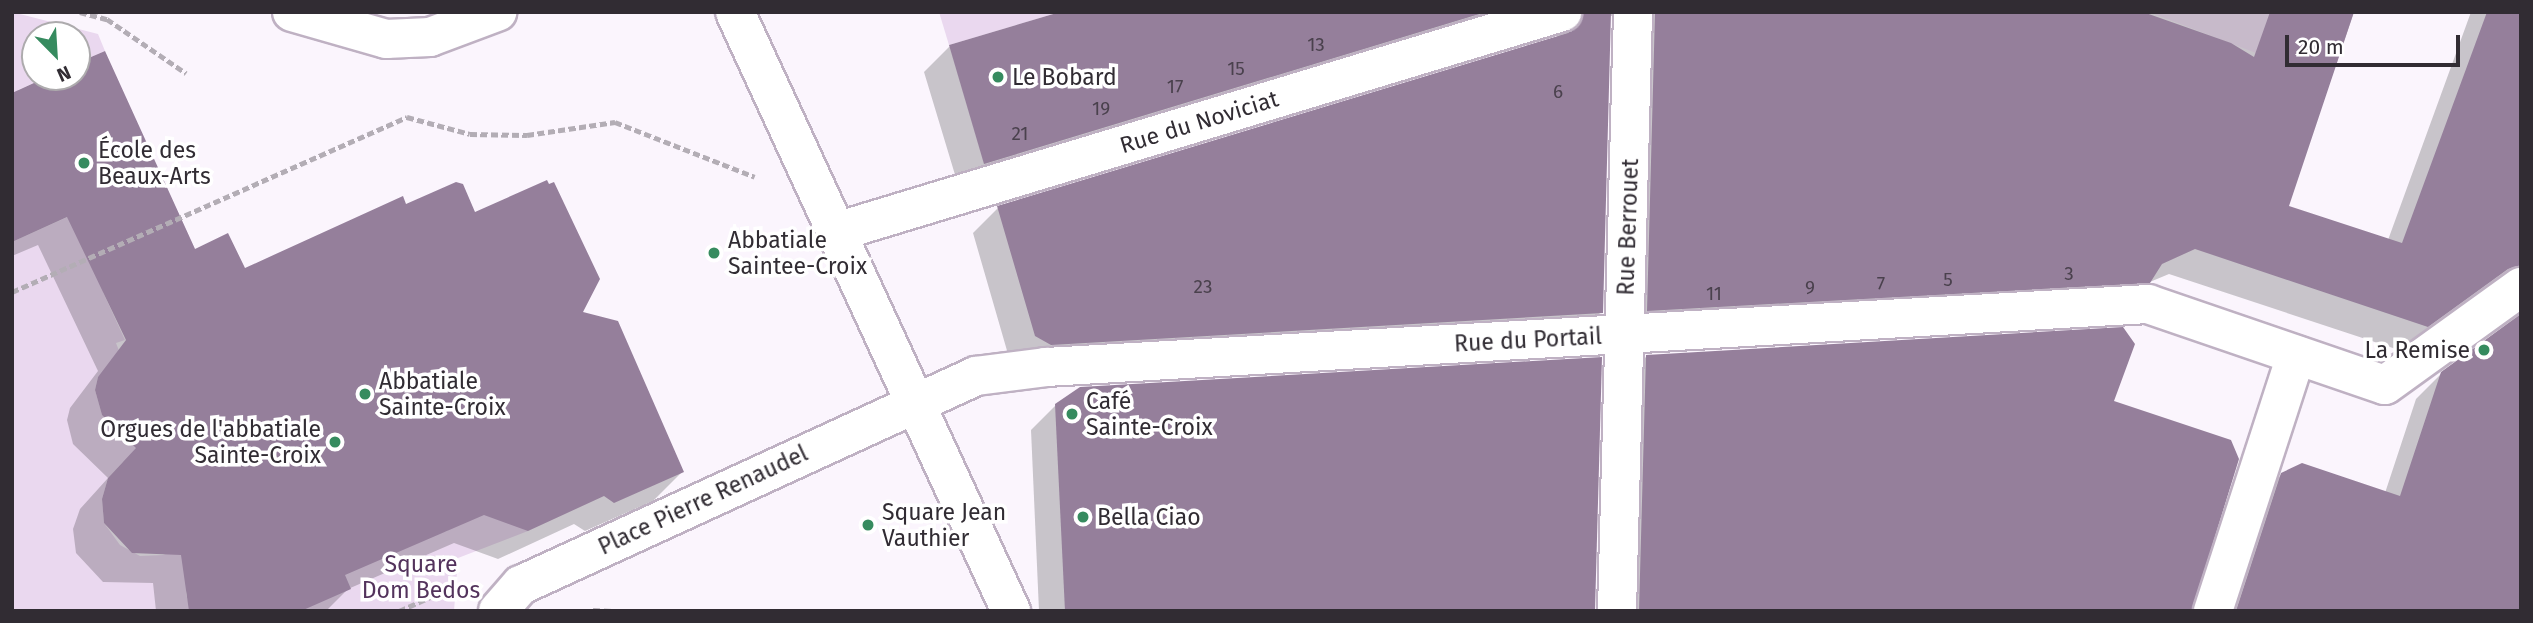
<!DOCTYPE html>
<meta charset="utf-8">
<style>
body{margin:0}
#map{position:relative;width:2533px;height:623px;overflow:hidden;background:#fbf5fd;font-family:"Fira Sans",sans-serif}
div>[style]{position:absolute}
.built>*{inset:0;background:#f9e9fd}
.green>*{inset:0;background:#ead8ef}
.shadow>*{inset:0;background:#0003}
.building>*{inset:0;background:#957f9b}
.path>*{height:4.5px;margin-top:-2.25px;transform-origin:0;background:repeating-linear-gradient(90deg,#b3adb5 0 7px,transparent 0 10.5px)}
.roads{filter:drop-shadow(2px 0 #bfb1c3) drop-shadow(-2px 0 #bfb1c3) drop-shadow(0 2px #bfb1c3) drop-shadow(0 -2px #bfb1c3)}
.minor>*{height:38px;margin:-19px;padding:0 19px;transform-origin:19px;border-radius:19px;background:#fff}
.dots>*{width:19px;height:19px;translate:-50% -50%;box-sizing:border-box;border:4px solid #fff;border-radius:50%}
span{translate:-50% -50%;white-space:nowrap;text-align:center;line-height:1.15;-webkit-text-stroke:7px #fff;paint-order:stroke}
.number-label{font-size:19px;color:#4a414d}
.number-label span{-webkit-text-stroke-width:0}
.poi-label{font-size:23px;color:#312c33}
.left{translate:0 -50%;text-align:left}
.right{translate:-100% -50%;text-align:right}
.street-label{font-size:23px;color:#312c33}
.park-label{font-size:23px;color:#53335c}
.frame{position:absolute;inset:0;border:14px solid #312c33;pointer-events:none}
.north{position:absolute;left:21px;top:21px;width:70px;height:70px;box-sizing:border-box;background:#fff;border:2px solid #adabad;border-radius:50%;rotate:156deg;font-size:19px;font-weight:700;line-height:28px;text-align:center;color:#312c33}
.north::after{content:'';display:block;margin:auto;width:24px;height:32px;background:#368b5f;clip-path:polygon(50% 0,100% 100%,50% 72%,0 100%)}
.scale{position:absolute;left:2285px;top:35px;width:175px;height:32px;box-sizing:border-box;border:4px solid #312c33;border-top:0;padding-left:9px;font-size:21px;line-height:24px;white-space:nowrap;color:#312c33;-webkit-text-stroke:5px #fff;paint-order:stroke}
</style>
<div id="map">
<div class="built">
<div style="clip-path:polygon(2149px 12px,2270px 12px,2256px 53px)"></div>
</div>
<div class="green">
<div style="clip-path:polygon(12px 12px,98px 34px,105px 51px,77px 63px,77px 35px,35px 35px,35px 77px,47px 77px,18px 90px,12px 114px)"></div>
<div style="clip-path:polygon(939px 12px,1060px 12px,949px 45px)"></div>
<div style="clip-path:polygon(169px 193px,195px 249px,103px 292px,125px 340px,116px 343px,121px 356px,98px 377px,95px 390px,102px 415px,147px 450px,123px 462px,108px 478px,102px 499px,104px 523px,120px 545px,140px 556px,163px 555px,194px 544px,186px 594px,191px 611px,12px 611px,12px 242px,83px 210px,91px 228px)"></div>
<div style="clip-path:polygon(498px 490px,530px 524px,528px 531px,458px 558px,454px 611px,301px 611px,339px 561px,447px 531px)"></div>
</div>
<div class="shadow">
<div style="clip-path:polygon(1066px 12px,2354px 12px,2287px 207px,2388px 240px,2471px 12px,2521px 12px,2521px 611px,2220px 611px,2256px 500px,2282px 474px,2385px 493px,2416px 399px,2442px 373px,2516px 317px,2515px 300px,2402px 351px,2169px 274px,2145px 284px,2123px 307px,1622px 335px,1620px 19px,1609px 15px,1601px 312px,1576px 338px,1010px 361px,973px 233px,998px 208px,1557px 38px,1559px 32px,959px 188px,924px 72px,949px 47px)"></div>
<div style="clip-path:polygon(77px 65px,194px 251px,244px 271px,406px 206px,474px 214px,580px 313px,682px 472px,653px 501px,585px 531px,574px 524px,498px 559px,454px 543px,348px 589px,326px 611px,156px 611px,153px 583px,103px 582px,76px 553px,73px 529px,80px 509px,108px 478px,73px 444px,67px 420px,70px 408px,98px 371px,38px 245px,12px 256px,12px 98px,51px 77px,77px 77px)"></div>
<div style="clip-path:polygon(1647px 356px,2112px 402px,2192px 611px,1615px 611px,1621px 382px)"></div>
<div style="clip-path:polygon(1056px 405px,1593px 611px,1039px 611px,1031px 430px)"></div>
</div>
<div class="building">
<div style="clip-path:polygon(1060px 12px,1486px 12px,984px 164px,949px 45px)"></div>
<div style="clip-path:polygon(1583px 12px,1611px 12px,1603px 313px,1051px 345px,1035px 336px,997px 206px,1568px 33px,1578px 26px)"></div>
<div style="clip-path:polygon(1655px 12px,2143px 12px,2231px 43px,2254px 57px,2270px 12px,2354px 12px,2289px 206px,2402px 243px,2487px 12px,2521px 12px,2521px 265px,2508px 269px,2428px 327px,2195px 249px,2162px 264px,2150px 283px,1647px 311px)"></div>
<div style="clip-path:polygon(105px 51px,195px 249px,228px 233px,245px 268px,403px 196px,406px 204px,456px 182px,463px 184px,475px 212px,547px 180px,549px 184px,554px 182px,600px 279px,583px 312px,618px 321px,684px 472px,614px 503px,604px 496px,528px 531px,484px 515px,345px 575px,351px 589px,301px 611px,189px 611px,181px 555px,132px 553px,104px 523px,102px 499px,108px 478px,136px 448px,102px 415px,95px 390px,98px 377px,126px 340px,67px 217px,12px 242px,12px 93px,47px 77px,77px 77px,77px 63px)"></div>
<div style="clip-path:polygon(2521px 314px,2521px 611px,2236px 611px,2281px 473px,2302px 463px,2400px 496px,2441px 372px)"></div>
<div style="clip-path:polygon(2123px 327px,2135px 344px,2114px 401px,2231px 440px,2239px 459px,2192px 611px,1639px 611px,1646px 355px)"></div>
<div style="clip-path:polygon(1602px 357px,1595px 611px,1065px 611px,1055px 404px,1080px 387px)"></div>
</div>
<div class="path">
<div style="left:80px;top:12px;width:28px;rotate:15deg"></div>
<div style="left:107px;top:19px;width:96px;rotate:34.4deg"></div>
<div style="left:12px;top:292px;width:432px;rotate:-23.9deg"></div>
<div style="left:407px;top:117px;width:65px;rotate:15.1deg"></div>
<div style="left:470px;top:134px;width:57px;rotate:1deg"></div>
<div style="left:527px;top:135px;width:89px;rotate:-8.4deg"></div>
<div style="left:615px;top:122px;width:150px;rotate:21.4deg"></div>
<div style="left:593px;top:610px;width:20px;rotate:3deg"></div>
<div style="left:399px;top:611px;width:49px;rotate:-24deg"></div>
<div style="left:444px;top:591px;width:10px;rotate:6deg"></div>
</div>
<div class="roads">
<div class="minor">
<div style="left:292px;top:12px;width:98px;rotate:16deg"></div>
<div style="left:386px;top:39px;width:44px;rotate:-2.6deg"></div>
<div style="left:430px;top:37px;width:72px;rotate:-20.5deg"></div>
<div style="left:735px;top:12px;width:660px;rotate:65.26deg"></div>
<div style="left:836px;top:232px;width:759px;rotate:-16.86deg"></div>
<div style="left:498px;top:611px;width:35px;rotate:-49deg"></div>
<div style="left:521px;top:585px;width:501px;rotate:-24.67deg"></div>
<div style="left:976px;top:376px;width:71px;rotate:-7.3deg"></div>
<div style="left:1046px;top:367px;width:1104px;rotate:-3.27deg"></div>
<div style="left:2148px;top:304px;width:250px;rotate:18.9deg"></div>
<div style="left:2385px;top:385px;width:168px;rotate:-35.8deg"></div>
<div style="left:1617px;top:611px;width:599px;rotate:-88.47deg"></div>
<div style="left:2213px;top:611px;width:269px;rotate:-72deg"></div>
</div>
</div>
<div class="dots">
<div style="left:998px;top:77px;background:#368b5f"></div>
<div style="left:84px;top:163px;background:#368b5f"></div>
<div style="left:714px;top:253px;background:#368b5f"></div>
<div style="left:2484px;top:350px;background:#368b5f"></div>
<div style="left:365px;top:394px;background:#368b5f"></div>
<div style="left:1072px;top:414px;background:#368b5f"></div>
<div style="left:335px;top:442px;background:#368b5f"></div>
<div style="left:1083px;top:517px;background:#368b5f"></div>
<div style="left:868px;top:525px;background:#368b5f"></div>
</div>
<div class="number-label">
<span style="left:1316px;top:45px">13</span>
<span style="left:1236px;top:69px">15</span>
<span style="left:1175px;top:87px">17</span>
<span style="left:1558px;top:92px">6</span>
<span style="left:1101px;top:109px">19</span>
<span style="left:1020px;top:134px">21</span>
<span style="left:2069px;top:274px">3</span>
<span style="left:1948px;top:280px">5</span>
<span style="left:1881px;top:284px">7</span>
<span style="left:1203px;top:287px">23</span>
<span style="left:1810px;top:288px">9</span>
<span style="left:1714px;top:294px">11</span>
</div>
<div class="poi-label">
<span class="left" style="left:1012px;top:77px">Le Bobard</span>
<span class="left" style="left:98px;top:163px">École des<br>Beaux-Arts</span>
<span class="left" style="left:728px;top:253px">Abbatiale<br>Saintee-Croix</span>
<span class="right" style="left:2470px;top:350px">La Remise</span>
<span class="left" style="left:379px;top:394px">Abbatiale<br>Sainte-Croix</span>
<span class="left" style="left:1086px;top:414px">Café<br>Sainte-Croix</span>
<span class="right" style="left:321px;top:442px">Orgues de l'abbatiale<br>Sainte-Croix</span>
<span class="left" style="left:882px;top:525px">Square Jean<br>Vauthier</span>
<span class="left" style="left:1097px;top:517px">Bella Ciao</span>
</div>
<div class="street-label">
<span style="left:1199px;top:122px;rotate:-17deg">Rue du Noviciat</span>
<span style="left:1628px;top:227px;rotate:-88deg">Rue Berrouet</span>
<span style="left:1528px;top:340px;rotate:-3deg">Rue du Portail</span>
<span style="left:703px;top:500px;rotate:-25deg">Place Pierre Renaudel</span>
</div>
<div class="park-label">
<span style="left:421px;top:577px">Square<br>Dom Bedos</span>
</div>
<div class="frame"></div>
<div class="north">N</div>
<div class="scale">20 m</div>
</div>
